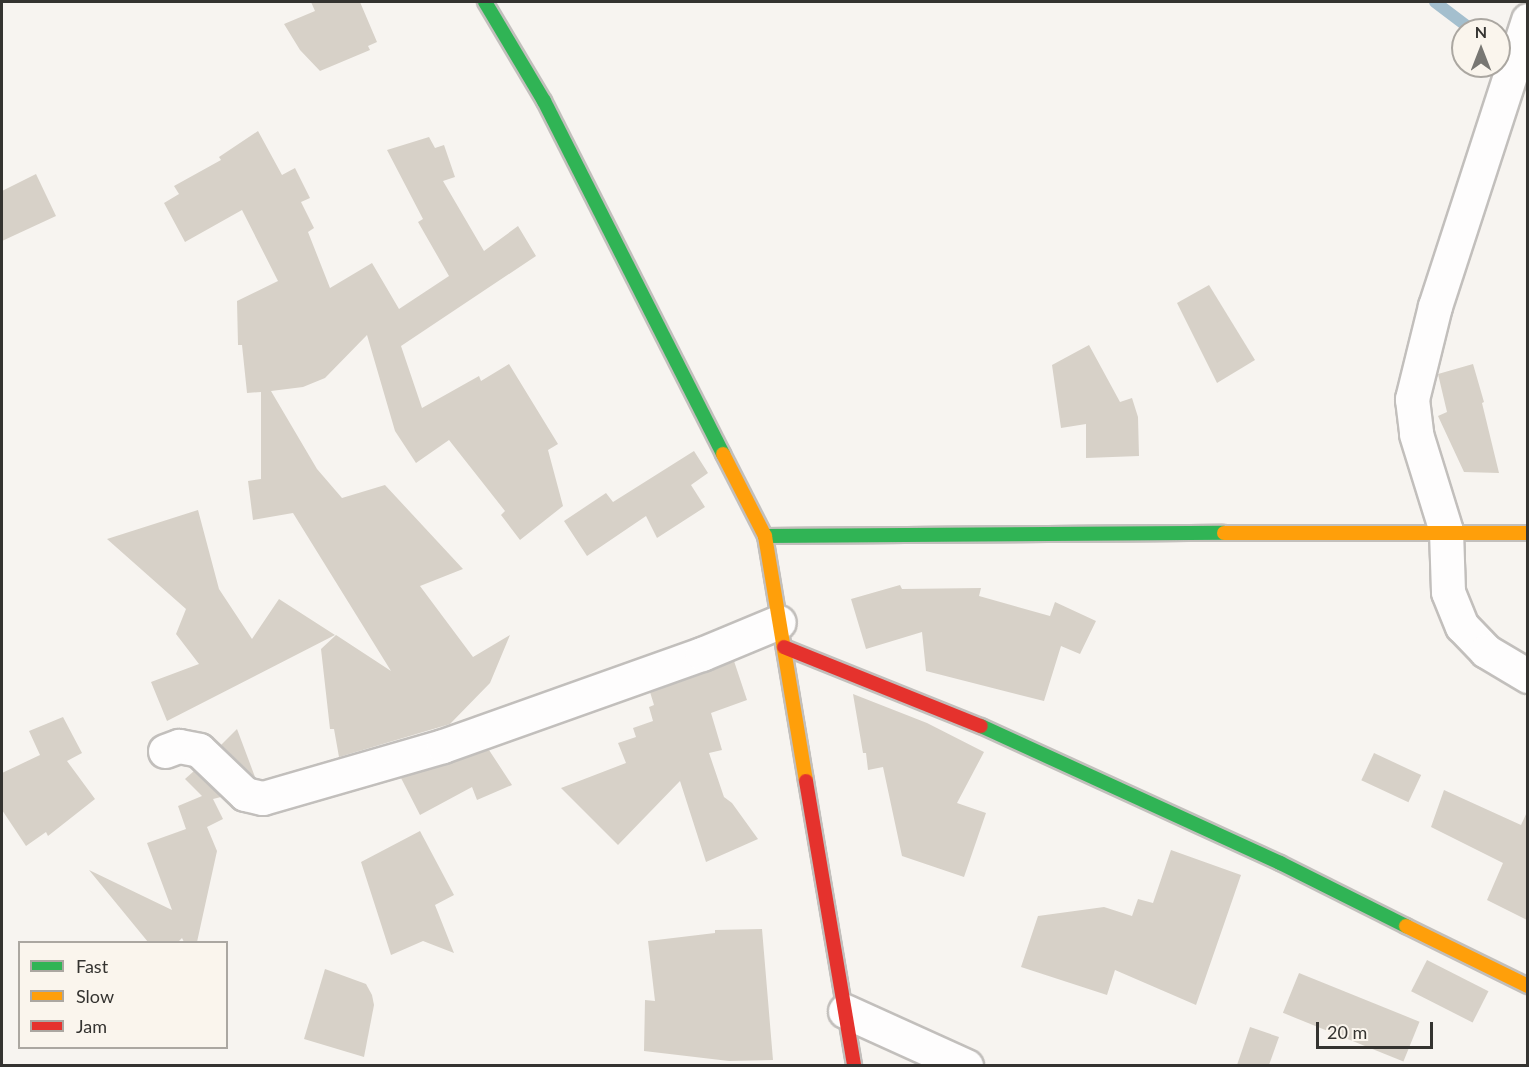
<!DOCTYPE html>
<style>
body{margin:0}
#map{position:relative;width:1529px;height:1067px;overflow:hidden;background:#f7f4f0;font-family:Lato,sans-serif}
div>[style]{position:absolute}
.stream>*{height:12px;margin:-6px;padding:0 6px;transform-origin:6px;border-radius:6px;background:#a4bfce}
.building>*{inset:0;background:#d7d1c8;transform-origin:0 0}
.roads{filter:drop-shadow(2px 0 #c2bfbc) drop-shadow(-2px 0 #c2bfbc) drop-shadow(0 2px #c2bfbc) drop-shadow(0 -2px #c2bfbc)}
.street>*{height:33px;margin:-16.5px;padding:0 16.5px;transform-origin:16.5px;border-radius:16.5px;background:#fefdfd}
.fast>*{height:14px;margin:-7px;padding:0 7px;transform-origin:7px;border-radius:7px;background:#30b455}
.slow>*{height:14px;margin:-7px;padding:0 7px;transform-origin:7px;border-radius:7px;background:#ff9f0a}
.jam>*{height:14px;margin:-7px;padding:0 7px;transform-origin:7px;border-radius:7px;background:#e5322d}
span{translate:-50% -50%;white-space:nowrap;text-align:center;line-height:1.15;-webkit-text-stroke:5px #faf5ed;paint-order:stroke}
.frame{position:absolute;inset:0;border:3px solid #343330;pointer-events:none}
.legend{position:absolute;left:18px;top:941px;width:210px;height:108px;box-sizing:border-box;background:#faf5ed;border:2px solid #aba7a1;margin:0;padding:8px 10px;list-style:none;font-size:18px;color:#343330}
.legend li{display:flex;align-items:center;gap:12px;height:30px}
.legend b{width:30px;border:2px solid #aba7a1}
.north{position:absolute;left:1451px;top:18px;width:60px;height:60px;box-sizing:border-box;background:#faf5ed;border:2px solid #aba7a1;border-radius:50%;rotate:0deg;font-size:16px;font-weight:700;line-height:24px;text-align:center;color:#343330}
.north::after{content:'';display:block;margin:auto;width:21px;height:27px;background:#787773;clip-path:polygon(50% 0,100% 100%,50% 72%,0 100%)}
.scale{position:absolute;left:1316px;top:1022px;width:117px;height:27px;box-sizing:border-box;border:3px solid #343330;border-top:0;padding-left:8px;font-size:18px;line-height:21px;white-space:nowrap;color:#343330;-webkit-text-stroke:4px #faf5ed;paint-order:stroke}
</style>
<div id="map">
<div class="stream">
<div style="left:1435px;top:2px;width:46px;rotate:37.1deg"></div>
</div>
<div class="building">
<div style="clip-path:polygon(311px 2px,360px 2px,377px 42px,368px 46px,370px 50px,320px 71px,300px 50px,284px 24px,315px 11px)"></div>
<div style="clip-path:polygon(258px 131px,282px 175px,295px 168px,310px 198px,301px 202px,314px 228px,308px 232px,330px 288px,372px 263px,399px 309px,449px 276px,418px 222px,423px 219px,387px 150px,429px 137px,435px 148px,444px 145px,455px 177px,443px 181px,484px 251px,518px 226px,536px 256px,401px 346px,422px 408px,479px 376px,481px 381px,509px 364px,558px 444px,548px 450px,563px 506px,520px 540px,501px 515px,505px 511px,449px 440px,416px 463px,395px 431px,367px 335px,325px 378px,303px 387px,271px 391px,317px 469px,342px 498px,385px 485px,463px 569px,420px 586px,473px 657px,510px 635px,490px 683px,450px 724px,339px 757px,334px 729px,330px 729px,321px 649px,336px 635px,391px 671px,293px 513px,253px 520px,248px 481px,261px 479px,261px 392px,247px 393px,242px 345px,238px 345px,237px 301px,278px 281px,242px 210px,185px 242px,164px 203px,179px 194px,174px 186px,221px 160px,219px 157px)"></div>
<div style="clip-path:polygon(36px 174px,56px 216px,2px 241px,2px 191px)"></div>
<div style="clip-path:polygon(1209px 285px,1255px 360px,1217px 383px,1177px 303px)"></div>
<div style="clip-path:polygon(1089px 345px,1120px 402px,1132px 398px,1138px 417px,1139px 456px,1086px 458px,1086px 424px,1061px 428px,1052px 365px)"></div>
<div style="clip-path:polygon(1473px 364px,1484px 402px,1482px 403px,1499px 473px,1464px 472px,1438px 416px,1447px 412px,1438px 374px)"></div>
<div style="clip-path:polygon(694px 451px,708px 473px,691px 485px,705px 507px,657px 538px,646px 516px,587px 556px,564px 521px,606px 493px,613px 502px)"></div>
<div style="clip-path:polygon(198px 510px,219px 589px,252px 639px,279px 599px,335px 635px,167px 721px,151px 682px,199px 664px,176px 634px,186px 609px,107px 539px)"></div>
<div style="clip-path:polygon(900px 585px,902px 589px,981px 588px,979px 596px,1050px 616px,1055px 602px,1096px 621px,1080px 654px,1061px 646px,1044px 701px,926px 671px,922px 632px,866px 649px,851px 599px)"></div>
<div style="clip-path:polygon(734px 661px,747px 700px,711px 713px,722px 750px,709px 753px,724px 797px,732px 803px,758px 839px,706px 862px,680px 781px,618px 845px,561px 788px,626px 763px,618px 743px,636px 737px,633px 728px,653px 721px,649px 707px,654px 705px,650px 692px)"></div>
<div style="clip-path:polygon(853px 694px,927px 723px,984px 752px,957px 803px,986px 813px,964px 877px,902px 856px,883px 767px,868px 770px,866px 753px,863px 753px)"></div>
<div style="clip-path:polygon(63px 717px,82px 753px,67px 761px,95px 799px,48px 836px,46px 832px,26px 846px,2px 810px,2px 773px,40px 755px,29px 731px)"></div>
<div style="clip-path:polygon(237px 729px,255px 777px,221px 745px)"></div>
<div style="clip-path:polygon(489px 750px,512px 785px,477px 800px,472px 787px,420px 815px,401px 778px)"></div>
<div style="left:1374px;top:753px;width:52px;height:30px;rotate:25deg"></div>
<div style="clip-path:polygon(194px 771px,221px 797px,213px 799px,223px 819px,207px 827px,217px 851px,197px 942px,184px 942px,182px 938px,178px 942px,148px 942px,89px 870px,172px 910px,147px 843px,186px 829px,178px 806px,202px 796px,185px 779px)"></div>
<div style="clip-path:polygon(1444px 790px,1521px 825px,1527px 812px,1527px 920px,1487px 900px,1503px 863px,1431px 827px)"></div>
<div style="clip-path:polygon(420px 831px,454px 895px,435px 905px,454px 953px,423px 941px,391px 955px,361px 862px)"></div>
<div style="clip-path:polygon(1171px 850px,1241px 875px,1196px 1005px,1115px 970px,1107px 995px,1021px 967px,1038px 916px,1104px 907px,1132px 916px,1138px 899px,1153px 903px)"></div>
<div style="clip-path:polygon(762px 929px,773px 1060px,729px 1061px,644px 1051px,645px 1000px,655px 1001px,648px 941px,715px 933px,715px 930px)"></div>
<div style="left:1427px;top:960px;width:69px;height:35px;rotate:27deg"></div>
<div style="clip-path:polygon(325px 969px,366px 984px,372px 995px,374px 1005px,364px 1057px,304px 1039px)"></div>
<div style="left:1299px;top:973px;width:130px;height:43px;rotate:22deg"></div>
<div style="clip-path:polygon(1250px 1027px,1279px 1037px,1269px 1065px,1237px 1065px)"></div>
</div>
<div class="roads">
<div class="street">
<div style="left:1528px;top:20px;width:301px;rotate:108deg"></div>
<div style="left:1435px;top:306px;width:96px;rotate:103.9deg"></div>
<div style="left:1412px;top:399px;width:35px;rotate:83deg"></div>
<div style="left:1416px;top:434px;width:102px;rotate:72.8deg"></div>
<div style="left:1446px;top:531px;width:61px;rotate:88.1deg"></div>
<div style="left:1448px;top:592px;width:37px;rotate:68deg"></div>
<div style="left:1462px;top:626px;width:35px;rotate:46deg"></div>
<div style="left:1486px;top:651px;width:49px;rotate:30.8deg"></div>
<div style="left:165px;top:751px;width:15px;rotate:-20deg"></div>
<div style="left:179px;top:746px;width:20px;rotate:11deg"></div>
<div style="left:199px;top:750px;width:64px;rotate:43.7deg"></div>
<div style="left:245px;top:794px;width:18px;rotate:13deg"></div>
<div style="left:263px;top:798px;width:187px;rotate:-16.1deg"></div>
<div style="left:443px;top:746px;width:275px;rotate:-19.6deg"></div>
<div style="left:702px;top:654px;width:83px;rotate:-22.6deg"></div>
<div style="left:845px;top:1011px;width:133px;rotate:24.4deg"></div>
</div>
<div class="fast">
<div style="left:485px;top:2px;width:115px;rotate:59.2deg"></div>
<div style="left:544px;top:101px;width:396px;rotate:63.1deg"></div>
<div style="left:765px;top:536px;width:459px;rotate:-0.4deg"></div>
<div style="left:981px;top:726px;width:329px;rotate:24.6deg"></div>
<div style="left:1280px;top:863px;width:141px;rotate:26.6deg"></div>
</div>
<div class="slow">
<div style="left:723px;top:454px;width:92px;rotate:62.9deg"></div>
<div style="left:765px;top:536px;width:248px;rotate:80.5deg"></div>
<div style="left:1224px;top:533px;width:304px"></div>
<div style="left:1406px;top:926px;width:136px;rotate:26.2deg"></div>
</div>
<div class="jam">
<div style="left:784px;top:647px;width:212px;rotate:21.9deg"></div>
<div style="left:806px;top:781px;width:289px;rotate:80.4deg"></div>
</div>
</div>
<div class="frame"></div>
<ul class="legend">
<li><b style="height:8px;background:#30b455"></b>Fast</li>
<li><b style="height:8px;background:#ff9f0a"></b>Slow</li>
<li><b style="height:8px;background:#e5322d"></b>Jam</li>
</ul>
<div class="north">N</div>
<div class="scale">20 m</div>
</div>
